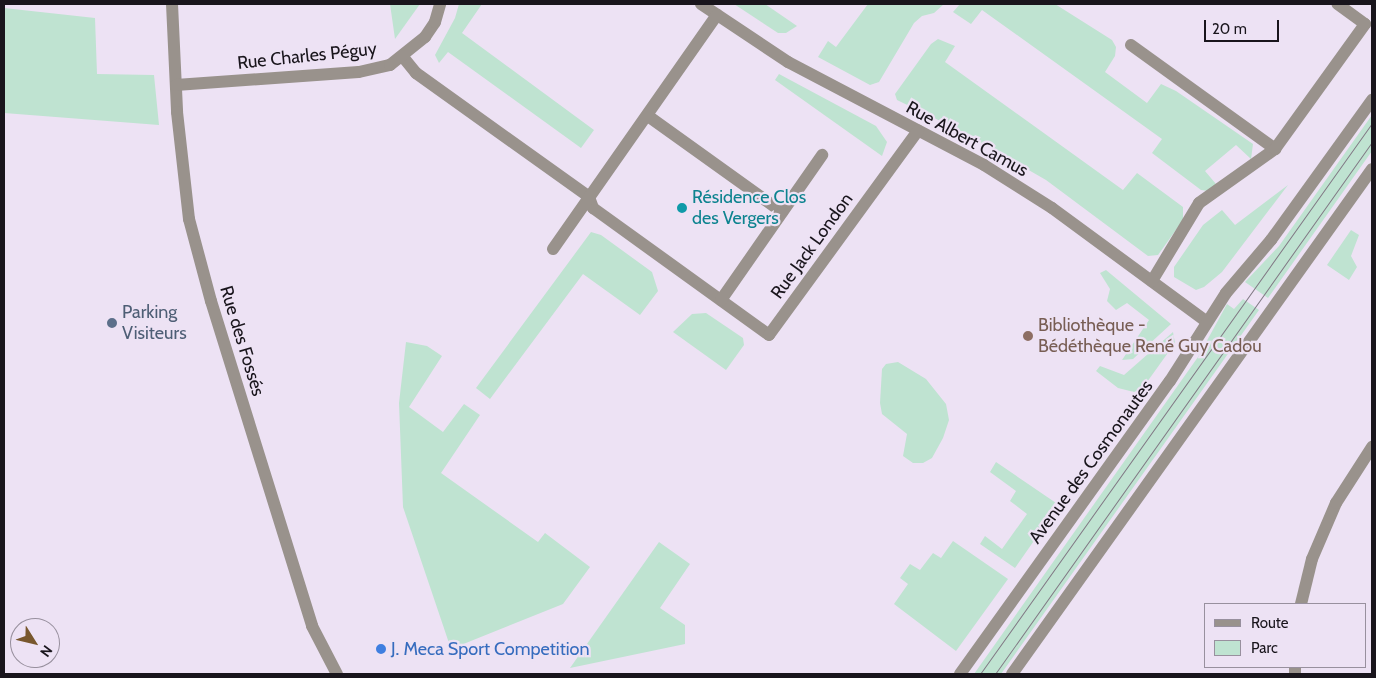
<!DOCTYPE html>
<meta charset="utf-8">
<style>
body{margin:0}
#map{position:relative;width:1376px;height:678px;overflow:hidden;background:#ede2f4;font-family:Cabin,sans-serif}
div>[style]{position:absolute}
.green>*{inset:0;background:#bfe3d1}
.street>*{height:12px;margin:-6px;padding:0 6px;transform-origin:6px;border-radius:6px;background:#99928c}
.tram>*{height:1px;margin:-0.5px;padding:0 0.5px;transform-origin:0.5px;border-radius:0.5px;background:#817985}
.dots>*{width:14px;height:14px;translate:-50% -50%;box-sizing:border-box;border:2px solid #ede2f4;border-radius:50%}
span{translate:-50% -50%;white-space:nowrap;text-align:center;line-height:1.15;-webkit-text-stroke:4.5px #ede2f4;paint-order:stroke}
.street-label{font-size:18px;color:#19151c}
.culture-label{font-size:18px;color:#0d838f}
.left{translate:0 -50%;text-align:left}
.service-label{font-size:18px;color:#4e5e75}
.education-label{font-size:18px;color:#785e54}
.shop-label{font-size:18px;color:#366cbe}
.frame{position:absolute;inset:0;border:5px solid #19151c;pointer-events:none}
.legend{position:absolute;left:1204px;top:603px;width:162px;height:65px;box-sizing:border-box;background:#ede2f4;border:1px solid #98909e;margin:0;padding:6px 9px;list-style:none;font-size:15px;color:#19151c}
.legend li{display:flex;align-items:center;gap:10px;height:25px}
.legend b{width:25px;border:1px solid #98909e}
.north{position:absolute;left:10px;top:618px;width:50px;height:50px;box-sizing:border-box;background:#ede2f4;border:1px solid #98909e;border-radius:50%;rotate:126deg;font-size:14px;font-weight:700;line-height:20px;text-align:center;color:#19151c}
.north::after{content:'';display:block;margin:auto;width:18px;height:22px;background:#78572d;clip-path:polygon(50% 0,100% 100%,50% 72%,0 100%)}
.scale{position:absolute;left:1204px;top:20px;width:75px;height:22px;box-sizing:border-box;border:2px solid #19151c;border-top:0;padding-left:6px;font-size:15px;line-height:18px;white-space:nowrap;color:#19151c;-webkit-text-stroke:4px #ede2f4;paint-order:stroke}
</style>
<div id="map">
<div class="green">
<div style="clip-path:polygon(390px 4px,420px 4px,395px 39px)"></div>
<div style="clip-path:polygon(459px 4px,482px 4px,462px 33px,594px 130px,581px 148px,448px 52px,439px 63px,435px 55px,455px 18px)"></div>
<div style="clip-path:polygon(734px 4px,765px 4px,797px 26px,786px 33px,778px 33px)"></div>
<div style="clip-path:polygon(868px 4px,944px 4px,934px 13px,922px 16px,914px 23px,879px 82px,870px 85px,818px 57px,828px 41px,836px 47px)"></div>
<div style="clip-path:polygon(960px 4px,1055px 4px,1112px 40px,1116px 47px,1115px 56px,1105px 72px,1147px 103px,1161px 84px,1176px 91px,1253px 144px,1251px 159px,1236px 145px,1205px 171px,1216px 184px,1208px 191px,1201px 190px,1152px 153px,1162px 139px,982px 10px,971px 24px,953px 12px)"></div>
<div style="clip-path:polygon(4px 8px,95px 18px,97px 74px,154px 75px,159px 125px,4px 113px)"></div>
<div style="clip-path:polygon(938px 39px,955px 46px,945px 62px,1123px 190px,1137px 173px,1183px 207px,1183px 220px,1158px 255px,1148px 256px,1046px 180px,963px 132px,897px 100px,895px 94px,931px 44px)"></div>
<div style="clip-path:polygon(779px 74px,876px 126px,887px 142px,882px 156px,775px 80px)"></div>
<div style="clip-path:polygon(1372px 115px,1372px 151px,1268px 298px,1245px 282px,1279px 246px)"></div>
<div style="clip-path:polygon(1288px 185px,1222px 272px,1204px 287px,1196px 290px,1174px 277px,1174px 267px,1203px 225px,1222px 210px,1235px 225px)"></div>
<div style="clip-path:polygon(1351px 230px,1359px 235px,1351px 256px,1357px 267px,1349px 280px,1327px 265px)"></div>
<div style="clip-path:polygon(591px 232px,601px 235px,652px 272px,658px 291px,640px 315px,583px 274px,490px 399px,476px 388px)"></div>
<div style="clip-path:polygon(1106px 270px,1171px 324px,1133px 359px,1122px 360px,1149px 320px,1127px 303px,1116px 310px,1107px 301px,1110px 289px,1100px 273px)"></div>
<div style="clip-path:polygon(1243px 299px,1259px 310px,1001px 674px,974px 674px,1198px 357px,1227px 304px,1234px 309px)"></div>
<div style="clip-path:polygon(706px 313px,743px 338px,744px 345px,726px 370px,673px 332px,692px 314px)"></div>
<div style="clip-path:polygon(1173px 332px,1175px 343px,1142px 389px,1134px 392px,1118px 388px,1096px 371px,1100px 366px,1124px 375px)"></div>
<div style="clip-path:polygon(406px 342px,427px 346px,442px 356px,409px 407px,443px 432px,464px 404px,480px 415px,441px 473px,538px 542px,545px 533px,590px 567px,563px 604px,451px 649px,403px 507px,399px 403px)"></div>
<div style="clip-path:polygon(898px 362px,926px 379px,946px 404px,949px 420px,943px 438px,932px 458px,923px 463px,913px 463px,903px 456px,907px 434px,882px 414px,880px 403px,882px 369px,886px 364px)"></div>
<div style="clip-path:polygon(996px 462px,1059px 505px,1015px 568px,980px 544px,985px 536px,1002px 549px,1027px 514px,1010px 501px,1016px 491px,990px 472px)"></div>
<div style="clip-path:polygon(953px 541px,1008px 579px,956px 651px,894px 604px,908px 584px,900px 578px,910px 564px,920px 570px,933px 553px,941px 558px)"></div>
<div style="clip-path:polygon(659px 542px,690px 564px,660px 608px,685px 625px,685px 644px,570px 668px)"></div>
</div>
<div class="street">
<div style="left:172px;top:4px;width:108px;rotate:87.3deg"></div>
<div style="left:177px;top:112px;width:108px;rotate:83.6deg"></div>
<div style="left:189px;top:219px;width:85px;rotate:75deg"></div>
<div style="left:211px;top:301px;width:340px;rotate:72.7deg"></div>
<div style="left:312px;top:626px;width:54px;rotate:62.5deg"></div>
<div style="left:701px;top:4px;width:105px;rotate:33.7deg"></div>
<div style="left:788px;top:62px;width:221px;rotate:27.7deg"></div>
<div style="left:984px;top:165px;width:80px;rotate:32.3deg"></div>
<div style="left:1052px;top:208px;width:191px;rotate:36.3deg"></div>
<div style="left:1131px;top:45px;width:178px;rotate:35.8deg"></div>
<div style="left:403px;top:57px;width:21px;rotate:51deg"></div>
<div style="left:416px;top:73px;width:213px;rotate:35.6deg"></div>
<div style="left:589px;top:197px;width:12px;rotate:70deg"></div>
<div style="left:593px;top:208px;width:217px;rotate:35.8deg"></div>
<div style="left:769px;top:335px;width:253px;rotate:-53.9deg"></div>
<div style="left:176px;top:85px;width:183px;rotate:-4.1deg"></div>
<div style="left:359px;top:72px;width:32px;rotate:-13deg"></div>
<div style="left:390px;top:65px;width:45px;rotate:-38.7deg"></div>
<div style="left:425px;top:37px;width:18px;rotate:-56deg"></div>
<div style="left:435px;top:22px;width:19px;rotate:-74deg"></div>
<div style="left:648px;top:116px;width:165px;rotate:35.6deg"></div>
<div style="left:553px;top:249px;width:286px;rotate:-55deg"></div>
<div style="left:1152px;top:281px;width:91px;rotate:-58.9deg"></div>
<div style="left:1199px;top:203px;width:93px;rotate:-35.4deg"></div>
<div style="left:1275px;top:149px;width:154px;rotate:-54.2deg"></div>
<div style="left:1365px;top:24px;width:34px;rotate:-144deg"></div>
<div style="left:721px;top:300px;width:177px;rotate:-55.1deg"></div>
<div style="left:1301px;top:604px;width:46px;rotate:-76.3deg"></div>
<div style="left:1312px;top:559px;width:61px;rotate:-66.8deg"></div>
<div style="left:1336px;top:503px;width:67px;rotate:-57.3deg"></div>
<div style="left:960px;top:674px;width:360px;rotate:-54.4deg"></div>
<div style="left:1170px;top:381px;width:104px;rotate:-57.5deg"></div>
<div style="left:1226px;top:293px;width:70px;rotate:-49.7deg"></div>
<div style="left:1271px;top:240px;width:173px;rotate:-54.2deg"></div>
<div style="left:1012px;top:674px;width:620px;rotate:-54.52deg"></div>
<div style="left:1295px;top:674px;width:7px;rotate:-90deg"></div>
</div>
<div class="tram">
<div style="left:980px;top:674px;width:676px;rotate:-54.57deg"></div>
<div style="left:995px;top:674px;width:652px;rotate:-54.68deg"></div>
</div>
<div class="dots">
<div style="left:682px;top:208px;background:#0f9aa8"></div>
<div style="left:112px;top:323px;background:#5c6f8a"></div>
<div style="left:1028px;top:336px;background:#8d6e63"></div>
<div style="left:381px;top:649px;background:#3f7fe0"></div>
</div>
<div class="street-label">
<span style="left:307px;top:56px;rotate:-6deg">Rue Charles Péguy</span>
<span style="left:967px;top:139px;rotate:29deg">Rue Albert Camus</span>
<span style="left:812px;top:246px;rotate:-54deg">Rue Jack London</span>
<span style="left:242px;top:341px;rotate:73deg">Rue des Fossés</span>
<span style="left:1091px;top:462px;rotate:-54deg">Avenue des Cosmonautes</span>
</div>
<div class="culture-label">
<span class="left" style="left:692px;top:208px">Résidence Clos<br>des Vergers</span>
</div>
<div class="service-label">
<span class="left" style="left:122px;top:323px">Parking<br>Visiteurs</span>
</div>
<div class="education-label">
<span class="left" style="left:1038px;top:336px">Bibliothèque -<br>Bédéthèque René Guy Cadou</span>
</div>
<div class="shop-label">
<span class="left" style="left:391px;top:649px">J. Meca Sport Competition</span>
</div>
<div class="frame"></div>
<ul class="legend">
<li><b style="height:6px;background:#99928c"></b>Route</li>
<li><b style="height:14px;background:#bfe3d1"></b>Parc</li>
</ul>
<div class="north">N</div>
<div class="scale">20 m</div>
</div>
